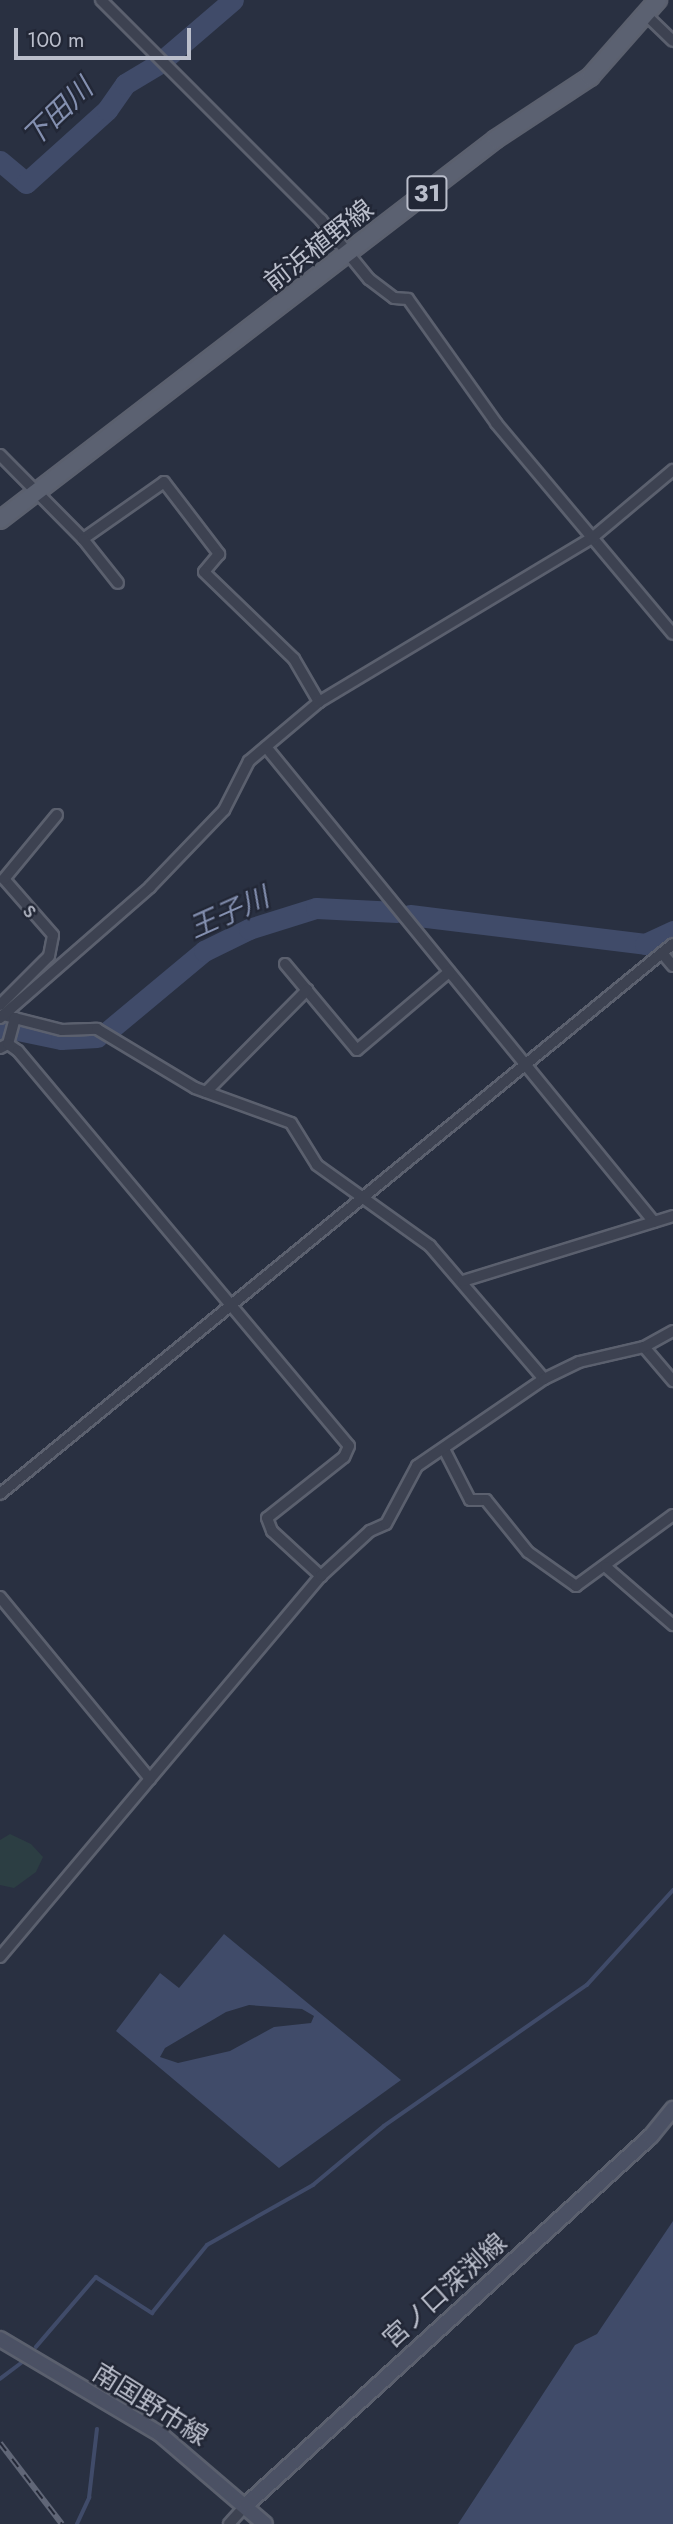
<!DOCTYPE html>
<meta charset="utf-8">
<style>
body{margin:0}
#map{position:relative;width:673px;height:2524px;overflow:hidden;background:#293041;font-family:Jost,"Noto Sans JP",sans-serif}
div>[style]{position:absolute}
.green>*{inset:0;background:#2c3e43}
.water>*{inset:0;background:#404b69}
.stream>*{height:3.5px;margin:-1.75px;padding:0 1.75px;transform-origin:1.75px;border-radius:1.75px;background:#404b69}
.river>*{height:21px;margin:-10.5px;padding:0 10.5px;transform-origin:10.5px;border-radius:10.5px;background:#404b69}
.roads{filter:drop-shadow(2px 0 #5b606e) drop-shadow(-2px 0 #5b606e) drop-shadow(0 2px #5b606e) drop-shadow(0 -2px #5b606e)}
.street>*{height:10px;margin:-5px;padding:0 5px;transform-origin:5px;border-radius:5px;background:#3d4251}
.secondary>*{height:14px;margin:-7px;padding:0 7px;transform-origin:7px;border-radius:7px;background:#4b5164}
.primary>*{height:16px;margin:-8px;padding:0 8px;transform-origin:8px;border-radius:8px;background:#5b6171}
.rail>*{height:6px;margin-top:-3px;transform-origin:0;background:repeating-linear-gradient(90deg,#222736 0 10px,#606677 0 20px);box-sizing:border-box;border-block:2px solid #606677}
span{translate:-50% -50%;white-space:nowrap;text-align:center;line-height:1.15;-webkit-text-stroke:5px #222736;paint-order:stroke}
.shield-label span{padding:2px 5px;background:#222736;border:2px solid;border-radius:5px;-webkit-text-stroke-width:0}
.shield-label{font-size:24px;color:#babecb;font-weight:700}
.street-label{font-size:26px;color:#babecb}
.water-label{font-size:28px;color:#8490b0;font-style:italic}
.scale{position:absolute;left:14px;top:28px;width:177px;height:32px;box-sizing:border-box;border:4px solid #babecb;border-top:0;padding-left:9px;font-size:21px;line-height:24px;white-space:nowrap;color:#babecb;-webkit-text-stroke:5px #222736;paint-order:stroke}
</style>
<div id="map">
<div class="green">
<div style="clip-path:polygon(10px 1834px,31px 1844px,43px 1857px,36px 1872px,14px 1888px,0 1885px,0 1840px)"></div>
</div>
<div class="water">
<div style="clip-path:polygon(evenodd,224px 1934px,401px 2080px,279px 2168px,116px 2031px,160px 1973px,179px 1988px,224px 1934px,249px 2005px,302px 2009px,314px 2016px,311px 2023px,274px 2027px,230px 2051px,178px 2063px,160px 2057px,165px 2048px,226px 2012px,249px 2005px)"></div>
<div style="clip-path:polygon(673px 2221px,673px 2524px,458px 2524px,575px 2345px,597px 2334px)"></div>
</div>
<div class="stream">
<div style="left:0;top:1026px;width:8px;rotate:14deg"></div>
<div style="left:36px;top:2347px;width:92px;rotate:-49.4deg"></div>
<div style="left:96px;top:2277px;width:67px;rotate:32.7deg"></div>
<div style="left:152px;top:2313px;width:87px;rotate:-51deg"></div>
<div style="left:207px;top:2245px;width:122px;rotate:-29.5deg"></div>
<div style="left:313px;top:2185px;width:92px;rotate:-39.7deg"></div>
<div style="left:384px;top:2126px;width:247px;rotate:-34.8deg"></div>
<div style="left:587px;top:1985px;width:128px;rotate:-47.8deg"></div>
<div style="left:0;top:2379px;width:26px;rotate:-37deg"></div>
<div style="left:77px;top:2524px;width:29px;rotate:-65deg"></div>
<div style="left:89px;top:2498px;width:69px;rotate:-83.4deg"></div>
</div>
<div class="river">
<div style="left:163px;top:60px;width:92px;rotate:-40.6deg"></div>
<div style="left:0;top:161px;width:34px;rotate:40deg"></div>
<div style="left:26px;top:183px;width:109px;rotate:-42deg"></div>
<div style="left:107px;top:110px;width:32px;rotate:-55deg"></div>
<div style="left:125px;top:84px;width:37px;rotate:-31deg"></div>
<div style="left:410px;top:915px;width:237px;rotate:7deg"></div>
<div style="left:645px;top:944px;width:31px;rotate:-25deg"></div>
<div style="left:0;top:1031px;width:9px;rotate:-21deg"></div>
<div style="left:8px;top:1028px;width:54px;rotate:11.7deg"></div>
<div style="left:61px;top:1039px;width:36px;rotate:-3deg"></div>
<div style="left:108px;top:1031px;width:125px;rotate:-39.8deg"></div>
<div style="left:204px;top:951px;width:50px;rotate:-26.1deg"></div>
<div style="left:249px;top:929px;width:70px;rotate:-17.4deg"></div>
<div style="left:316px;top:908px;width:81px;rotate:2.8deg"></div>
</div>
<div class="roads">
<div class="street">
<div style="left:101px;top:0;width:311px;rotate:45deg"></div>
<div style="left:321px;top:220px;width:76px;rotate:50.9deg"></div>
<div style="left:369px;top:279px;width:31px;rotate:37deg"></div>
<div style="left:394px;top:298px;width:14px;rotate:4deg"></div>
<div style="left:408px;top:299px;width:152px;rotate:54.6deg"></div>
<div style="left:496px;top:423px;width:275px;rotate:50deg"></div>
<div style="left:644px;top:13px;width:40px;rotate:44deg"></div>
<div style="left:0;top:455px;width:118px;rotate:45.3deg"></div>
<div style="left:83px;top:539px;width:99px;rotate:-35.1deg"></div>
<div style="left:164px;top:482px;width:91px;rotate:52.6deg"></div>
<div style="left:219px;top:554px;width:23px;rotate:130deg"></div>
<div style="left:204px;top:572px;width:125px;rotate:44deg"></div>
<div style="left:294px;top:659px;width:50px;rotate:59.8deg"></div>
<div style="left:83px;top:539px;width:56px;rotate:51.5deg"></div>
<div style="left:266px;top:747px;width:613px;rotate:50.76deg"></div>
<div style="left:662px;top:953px;width:17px;rotate:50deg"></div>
<div style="left:285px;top:964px;width:112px;rotate:50.1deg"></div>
<div style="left:357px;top:1050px;width:121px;rotate:-40.3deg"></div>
<div style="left:0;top:1005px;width:69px;rotate:-45deg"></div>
<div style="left:49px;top:956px;width:21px;rotate:-79deg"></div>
<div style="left:53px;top:935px;width:74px;rotate:-131.2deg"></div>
<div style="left:4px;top:879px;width:83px;rotate:-50.4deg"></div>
<div style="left:3px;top:1015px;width:61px;rotate:14.3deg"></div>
<div style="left:62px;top:1030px;width:35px;rotate:-2deg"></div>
<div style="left:97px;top:1029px;width:114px;rotate:31deg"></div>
<div style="left:195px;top:1088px;width:102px;rotate:20deg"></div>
<div style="left:291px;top:1123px;width:49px;rotate:58.2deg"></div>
<div style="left:317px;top:1165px;width:139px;rotate:35.6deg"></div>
<div style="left:430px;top:1246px;width:175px;rotate:49.4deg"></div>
<div style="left:0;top:1018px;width:199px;rotate:-41.1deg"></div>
<div style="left:150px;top:887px;width:107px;rotate:-46.1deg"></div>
<div style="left:224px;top:810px;width:55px;rotate:-63deg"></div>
<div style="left:249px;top:761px;width:92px;rotate:-40.1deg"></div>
<div style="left:319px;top:702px;width:318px;rotate:-31deg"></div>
<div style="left:592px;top:538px;width:106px;rotate:-40deg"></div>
<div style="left:8px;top:1044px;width:27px;rotate:-75deg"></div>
<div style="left:0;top:1048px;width:9px;rotate:-27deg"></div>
<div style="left:8px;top:1044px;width:12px;rotate:35deg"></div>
<div style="left:18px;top:1051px;width:515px;rotate:50.04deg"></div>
<div style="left:349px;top:1446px;width:12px;rotate:114deg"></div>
<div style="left:344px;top:1457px;width:98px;rotate:141.6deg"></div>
<div style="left:267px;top:1518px;width:14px;rotate:69deg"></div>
<div style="left:272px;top:1531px;width:67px;rotate:42.6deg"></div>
<div style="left:206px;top:1092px;width:144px;rotate:-45.3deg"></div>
<div style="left:463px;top:1281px;width:220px;rotate:-17.2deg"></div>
<div style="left:644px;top:1347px;width:45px;rotate:49.5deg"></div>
<div style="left:444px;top:1449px;width:57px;rotate:63deg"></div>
<div style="left:470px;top:1500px;width:16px"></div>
<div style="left:486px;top:1500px;width:67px;rotate:51.1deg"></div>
<div style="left:528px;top:1552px;width:59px;rotate:35.3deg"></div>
<div style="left:576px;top:1586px;width:120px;rotate:-36.2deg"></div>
<div style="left:0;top:1494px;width:869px;rotate:-39.26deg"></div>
<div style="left:606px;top:1567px;width:89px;rotate:40.9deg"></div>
<div style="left:0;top:1597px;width:236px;rotate:50.5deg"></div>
<div style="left:0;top:1957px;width:498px;rotate:-49.9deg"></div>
<div style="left:321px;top:1576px;width:67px;rotate:-42.6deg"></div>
<div style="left:370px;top:1531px;width:17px;rotate:-24deg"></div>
<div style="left:386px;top:1524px;width:66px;rotate:-61.9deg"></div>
<div style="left:417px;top:1466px;width:154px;rotate:-34.4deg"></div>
<div style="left:544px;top:1379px;width:39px;rotate:-26deg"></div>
<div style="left:579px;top:1362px;width:67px;rotate:-13deg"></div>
<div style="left:644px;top:1347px;width:33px;rotate:-29deg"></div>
<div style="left:229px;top:2524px;width:25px;rotate:-48deg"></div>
</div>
<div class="secondary">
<div style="left:0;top:2339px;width:186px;rotate:30.7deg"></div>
<div style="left:160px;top:2434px;width:138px;rotate:40.6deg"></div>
<div style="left:246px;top:2505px;width:548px;rotate:-42.34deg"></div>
<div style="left:651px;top:2136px;width:35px;rotate:-51deg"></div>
</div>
<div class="primary">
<div style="left:0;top:520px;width:625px;rotate:-37.53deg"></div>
<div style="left:496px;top:139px;width:113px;rotate:-33.4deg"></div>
<div style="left:590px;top:77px;width:103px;rotate:-48.6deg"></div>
</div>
</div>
<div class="rail">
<div style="left:0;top:2443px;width:102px;rotate:52.6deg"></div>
</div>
<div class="shield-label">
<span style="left:427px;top:193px">31</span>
</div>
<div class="street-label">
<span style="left:319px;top:246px;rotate:-38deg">前浜植野線</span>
<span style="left:31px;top:910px;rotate:48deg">s</span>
<span style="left:445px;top:2291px;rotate:-42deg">宮ノ口深渕線</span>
<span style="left:150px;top:2405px;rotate:32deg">南国野市線</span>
</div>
<div class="water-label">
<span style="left:58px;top:113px;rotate:-44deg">下田川</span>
<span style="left:229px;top:913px;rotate:-24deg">王子川</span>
</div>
<div class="scale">100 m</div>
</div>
